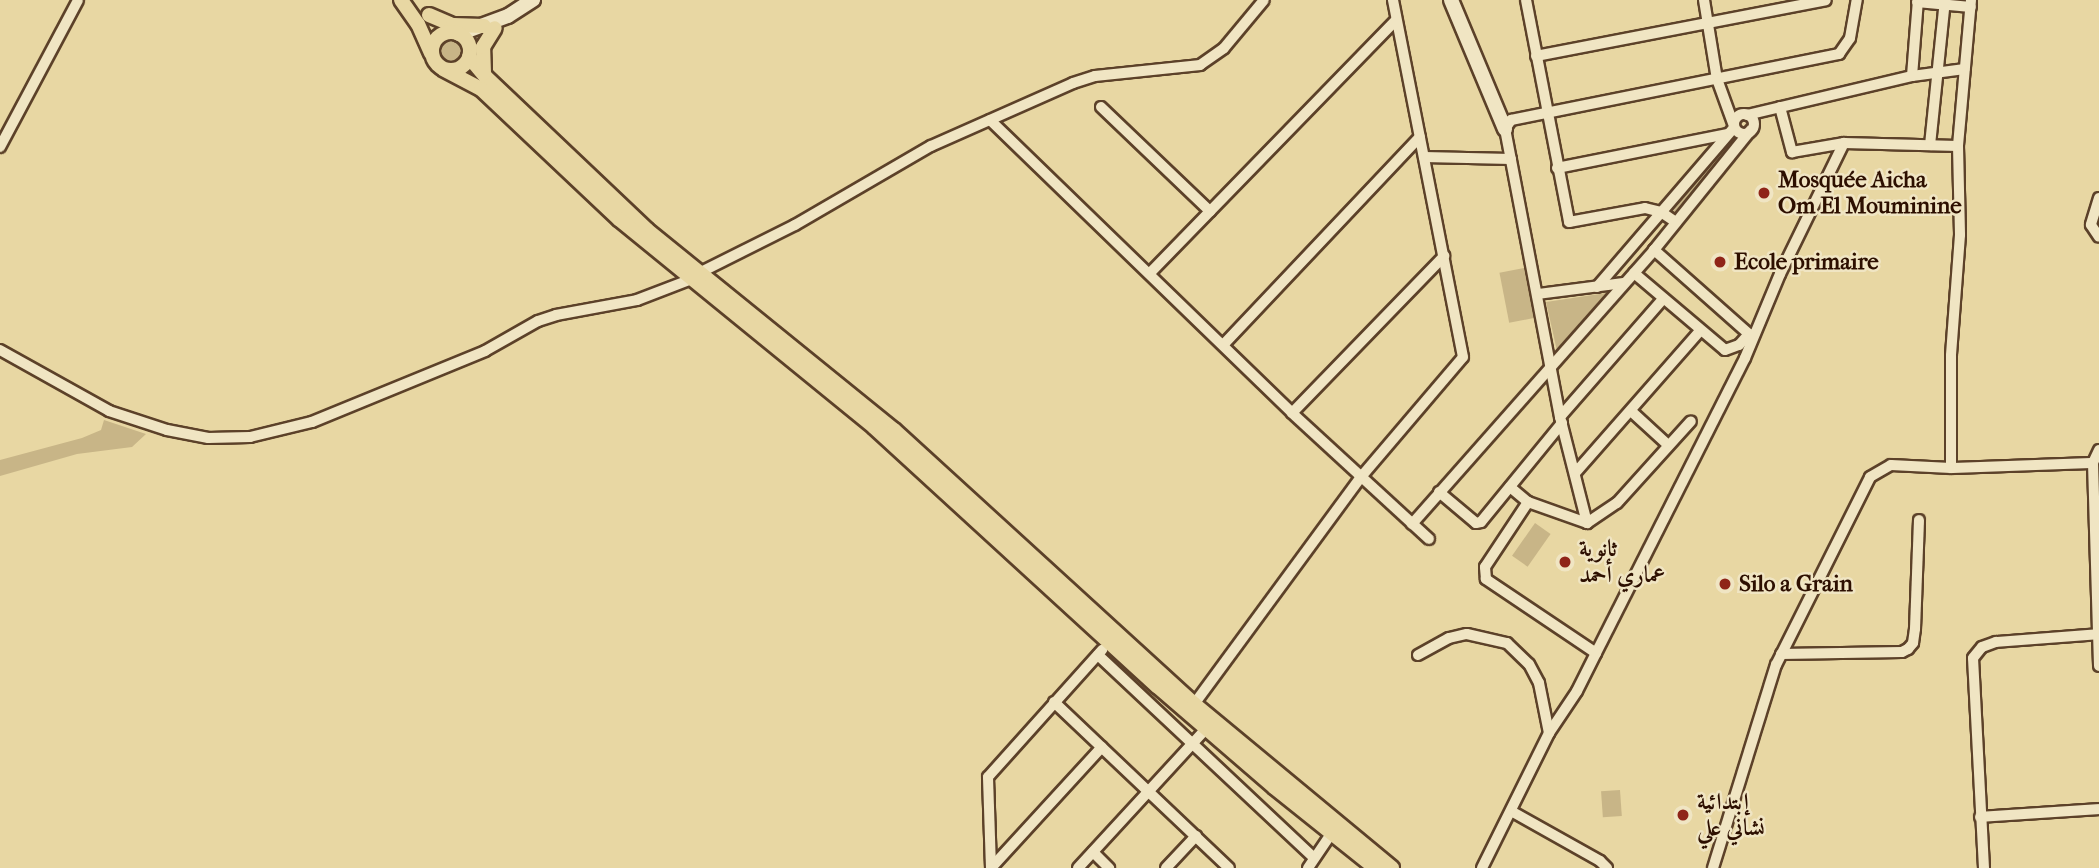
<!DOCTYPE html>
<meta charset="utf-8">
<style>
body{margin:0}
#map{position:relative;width:2099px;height:868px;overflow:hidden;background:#e8d7a3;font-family:"IM FELL French Canon",Amiri,serif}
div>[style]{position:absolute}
.green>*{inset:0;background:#c8b587;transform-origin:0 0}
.round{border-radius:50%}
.roads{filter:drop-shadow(2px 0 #5c4129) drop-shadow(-2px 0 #5c4129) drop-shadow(0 2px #5c4129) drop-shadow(0 -2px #5c4129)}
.street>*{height:10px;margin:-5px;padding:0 5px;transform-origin:5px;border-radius:5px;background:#f0e5c3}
.street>.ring{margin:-5px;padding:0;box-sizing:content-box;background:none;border:10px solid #f0e5c3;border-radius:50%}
.secondary>*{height:14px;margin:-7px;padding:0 7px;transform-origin:7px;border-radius:7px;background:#f0e5c3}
.primary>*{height:14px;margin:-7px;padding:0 7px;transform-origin:7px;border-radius:7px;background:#e8d7a3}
.primary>.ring{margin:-7px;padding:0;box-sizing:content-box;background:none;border:14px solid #e8d7a3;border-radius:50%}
.dots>*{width:19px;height:19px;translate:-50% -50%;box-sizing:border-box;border:4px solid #f0e5c3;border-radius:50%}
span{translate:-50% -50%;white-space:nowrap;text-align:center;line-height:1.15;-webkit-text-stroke:5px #f0e5c3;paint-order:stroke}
.poi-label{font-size:23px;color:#2d0f00;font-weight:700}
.left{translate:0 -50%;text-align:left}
</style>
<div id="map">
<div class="green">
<div class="round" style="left:439px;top:40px;width:22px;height:22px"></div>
<div style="clip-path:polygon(1708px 164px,1714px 169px,1677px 215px,1671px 214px)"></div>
<div style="left:1524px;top:268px;width:51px;height:25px;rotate:79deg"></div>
<div style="clip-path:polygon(1606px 293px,1607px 295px,1557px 351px,1546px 302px)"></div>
<div style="clip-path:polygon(104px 420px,146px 434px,132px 447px,77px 454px,0 476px,0 460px,82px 438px,101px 430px)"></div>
<div style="left:1535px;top:523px;width:19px;height:40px;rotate:35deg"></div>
<div style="left:1620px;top:790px;width:26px;height:19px;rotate:86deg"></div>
</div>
<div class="roads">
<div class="street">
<div style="left:1526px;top:0;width:226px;rotate:79deg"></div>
<div style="left:1569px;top:222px;width:77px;rotate:-10.4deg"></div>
<div style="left:1645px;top:208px;width:16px;rotate:14deg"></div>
<div style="left:1661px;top:212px;width:18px;rotate:34deg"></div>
<div style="left:1704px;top:0;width:80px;rotate:80.7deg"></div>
<div style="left:1717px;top:79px;width:50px;rotate:70.1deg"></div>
<div style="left:1971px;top:0;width:147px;rotate:95.1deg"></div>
<div style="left:1958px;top:146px;width:89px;rotate:88.7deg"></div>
<div style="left:1960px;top:235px;width:121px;rotate:94.3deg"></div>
<div style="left:1951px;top:356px;width:112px;rotate:90deg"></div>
<div style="left:1951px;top:468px;width:142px;rotate:-2deg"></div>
<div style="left:1917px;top:2px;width:54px;rotate:5.3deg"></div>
<div style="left:1536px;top:56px;width:295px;rotate:-10.9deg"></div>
<div style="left:1912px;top:76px;width:76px;rotate:-85.5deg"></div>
<div style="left:1101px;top:107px;width:151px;rotate:43.7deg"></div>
<div style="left:1780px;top:107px;width:47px;rotate:75.1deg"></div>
<div style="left:1792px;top:152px;width:53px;rotate:-9.8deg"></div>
<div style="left:1844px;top:143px;width:114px;rotate:1.5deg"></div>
<div class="ring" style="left:1734px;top:114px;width:10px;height:10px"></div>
<div style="left:1747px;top:115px;width:170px;rotate:-13.3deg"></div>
<div style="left:1912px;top:76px;width:53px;rotate:-7.5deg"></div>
<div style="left:990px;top:120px;width:421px;rotate:44.1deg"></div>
<div style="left:1292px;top:413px;width:186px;rotate:42.6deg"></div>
<div style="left:1930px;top:145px;width:146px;rotate:-84.1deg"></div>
<div style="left:0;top:147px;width:166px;rotate:-62deg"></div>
<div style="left:1424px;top:157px;width:87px;rotate:1.3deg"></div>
<div style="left:1557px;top:168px;width:173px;rotate:-11.3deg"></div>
<div style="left:2099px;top:198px;width:28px;rotate:107deg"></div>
<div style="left:2091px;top:225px;width:14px;rotate:56deg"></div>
<div style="left:1150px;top:273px;width:353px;rotate:-45.8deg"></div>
<div style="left:1634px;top:273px;width:119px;rotate:40.2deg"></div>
<div style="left:1725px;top:350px;width:15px;rotate:-20deg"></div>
<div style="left:1739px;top:345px;width:15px;rotate:-48deg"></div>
<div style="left:1749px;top:334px;width:127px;rotate:-138.5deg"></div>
<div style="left:1597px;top:287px;width:210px;rotate:-49.3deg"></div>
<div style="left:1538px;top:294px;width:87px;rotate:-7.3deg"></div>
<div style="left:1224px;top:344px;width:285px;rotate:-46.6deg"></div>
<div style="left:0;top:350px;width:125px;rotate:29.2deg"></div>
<div style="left:109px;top:411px;width:61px;rotate:18.1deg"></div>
<div style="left:167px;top:430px;width:42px;rotate:11deg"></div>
<div style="left:208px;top:438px;width:42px;rotate:-1.4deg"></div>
<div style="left:250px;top:437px;width:64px;rotate:-13.6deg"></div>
<div style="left:312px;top:422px;width:187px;rotate:-22.3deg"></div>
<div style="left:485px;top:351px;width:61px;rotate:-29.5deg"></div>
<div style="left:538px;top:321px;width:19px;rotate:-18deg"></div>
<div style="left:556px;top:315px;width:82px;rotate:-10.5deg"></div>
<div style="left:637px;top:300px;width:59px;rotate:-20.9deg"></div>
<div style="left:692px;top:279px;width:9px;rotate:-41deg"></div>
<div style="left:699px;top:273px;width:107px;rotate:-26.6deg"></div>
<div style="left:795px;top:225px;width:157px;rotate:-30.2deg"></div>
<div style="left:931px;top:146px;width:155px;rotate:-23.9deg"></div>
<div style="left:1073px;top:83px;width:23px;rotate:-18deg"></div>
<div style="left:1095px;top:76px;width:106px;rotate:-6deg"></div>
<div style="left:1200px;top:65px;width:29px;rotate:-35deg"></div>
<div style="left:1224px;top:48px;width:62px;rotate:-50.2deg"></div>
<div style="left:1631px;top:411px;width:49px;rotate:42.5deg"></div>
<div style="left:1292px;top:413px;width:219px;rotate:-45.9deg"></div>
<div style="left:1560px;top:417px;width:157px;rotate:-48.9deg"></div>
<div style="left:2099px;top:450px;width:14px;rotate:115deg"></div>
<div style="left:2093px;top:463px;width:203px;rotate:88.3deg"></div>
<div style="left:1576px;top:472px;width:188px;rotate:-48.7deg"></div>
<div style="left:1510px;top:487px;width:23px;rotate:40deg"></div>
<div style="left:1528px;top:502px;width:63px;rotate:19.6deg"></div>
<div style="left:1587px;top:523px;width:36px;rotate:-34deg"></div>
<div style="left:1617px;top:503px;width:110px;rotate:-47.9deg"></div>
<div style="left:1439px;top:492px;width:48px;rotate:40deg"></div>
<div style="left:1476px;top:523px;width:5px;rotate:-11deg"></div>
<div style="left:1481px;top:522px;width:128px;rotate:-50.7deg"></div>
<div style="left:1587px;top:523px;width:109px;rotate:-104.3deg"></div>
<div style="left:1560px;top:417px;width:293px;rotate:-100.8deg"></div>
<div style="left:1505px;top:129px;width:11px;rotate:-56deg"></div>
<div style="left:1511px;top:120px;width:335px;rotate:-11.4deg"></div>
<div style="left:1839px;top:54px;width:19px;rotate:-55deg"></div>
<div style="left:1850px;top:38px;width:39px;rotate:-80deg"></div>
<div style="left:1412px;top:524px;width:366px;rotate:-48.5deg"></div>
<div style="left:1654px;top:250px;width:154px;rotate:-51.1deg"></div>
<div style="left:1596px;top:653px;width:330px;rotate:-63.2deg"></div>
<div style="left:1745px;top:358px;width:91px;rotate:-67.4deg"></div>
<div style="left:1780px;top:274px;width:146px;rotate:-64deg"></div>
<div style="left:1781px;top:654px;width:121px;rotate:-0.9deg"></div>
<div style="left:1902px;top:652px;width:7px;rotate:-27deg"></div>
<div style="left:1908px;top:649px;width:8px;rotate:-50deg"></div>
<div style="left:1913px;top:643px;width:14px;rotate:-82deg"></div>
<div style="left:1915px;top:629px;width:109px;rotate:-87.9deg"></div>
<div style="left:1098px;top:655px;width:296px;rotate:43.2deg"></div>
<div style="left:1418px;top:655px;width:35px;rotate:-29deg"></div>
<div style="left:1449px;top:638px;width:18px;rotate:-13deg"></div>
<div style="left:1467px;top:634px;width:41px;rotate:12.7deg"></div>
<div style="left:1507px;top:643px;width:30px;rotate:44deg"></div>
<div style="left:1529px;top:664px;width:21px;rotate:62deg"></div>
<div style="left:1539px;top:683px;width:51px;rotate:78.7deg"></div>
<div style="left:1054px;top:702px;width:241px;rotate:43.5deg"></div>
<div style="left:1192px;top:707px;width:285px;rotate:-53.7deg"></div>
<div style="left:1361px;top:477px;width:157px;rotate:-49.6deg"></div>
<div style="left:1463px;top:357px;width:364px;rotate:-101.1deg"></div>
<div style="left:1511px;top:811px;width:102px;rotate:29.3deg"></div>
<div style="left:1600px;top:861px;width:10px;rotate:45deg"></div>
<div style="left:1980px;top:817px;width:119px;rotate:-3.8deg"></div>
<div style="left:1093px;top:852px;width:23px;rotate:45deg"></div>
<div style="left:991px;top:868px;width:91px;rotate:-91.9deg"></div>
<div style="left:988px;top:777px;width:171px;rotate:-48.1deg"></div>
<div style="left:991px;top:868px;width:164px;rotate:-47.5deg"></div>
<div style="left:1078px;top:868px;width:189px;rotate:-47.4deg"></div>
<div style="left:1166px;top:868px;width:44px;rotate:-46.8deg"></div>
<div style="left:1308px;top:868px;width:41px;rotate:-55.9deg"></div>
<div style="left:1482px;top:868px;width:151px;rotate:-63.6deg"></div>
<div style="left:1549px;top:733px;width:50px;rotate:-56.3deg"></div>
<div style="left:1577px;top:691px;width:42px;rotate:-63.4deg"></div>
<div style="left:1596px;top:653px;width:133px;rotate:-146.1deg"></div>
<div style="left:1486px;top:579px;width:12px;rotate:-95deg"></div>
<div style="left:1485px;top:567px;width:78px;rotate:-56.5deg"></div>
<div style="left:1713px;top:868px;width:213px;rotate:-72.8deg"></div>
<div style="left:1776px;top:665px;width:210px;rotate:-63.4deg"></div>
<div style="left:1870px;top:477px;width:24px;rotate:-30deg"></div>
<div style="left:1891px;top:465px;width:60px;rotate:2.9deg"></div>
<div style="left:1984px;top:868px;width:210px;rotate:-93deg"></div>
<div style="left:1973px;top:658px;width:14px;rotate:-51deg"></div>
<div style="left:1982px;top:647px;width:15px;rotate:-20deg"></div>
<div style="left:1996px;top:642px;width:103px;rotate:-4.4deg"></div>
</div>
<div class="secondary">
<div style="left:1451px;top:0;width:140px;rotate:67.3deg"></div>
<div style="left:459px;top:34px;width:52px;rotate:-20.2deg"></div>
<div style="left:508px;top:16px;width:30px;rotate:-33deg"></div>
</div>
<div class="primary">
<div style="left:401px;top:0;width:29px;rotate:55deg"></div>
<div style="left:418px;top:24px;width:32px;rotate:66deg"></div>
<div style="left:429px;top:15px;width:26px;rotate:23deg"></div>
<div style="left:453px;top:25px;width:31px;rotate:2deg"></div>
<div class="ring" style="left:432px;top:32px;width:24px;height:24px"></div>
<div style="left:469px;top:57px;width:26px;rotate:50deg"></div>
<div style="left:486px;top:77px;width:222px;rotate:43.5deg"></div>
<div style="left:647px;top:230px;width:318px;rotate:39deg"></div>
<div style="left:894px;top:430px;width:406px;rotate:42.4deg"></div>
<div style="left:1194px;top:704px;width:257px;rotate:39.6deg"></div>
<div style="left:443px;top:69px;width:43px;rotate:27.8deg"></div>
<div style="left:481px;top:89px;width:190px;rotate:43.3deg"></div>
<div style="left:619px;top:219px;width:329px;rotate:39.2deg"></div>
<div style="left:874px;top:427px;width:384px;rotate:42.5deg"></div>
<div style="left:1157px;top:686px;width:155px;rotate:40.8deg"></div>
<div style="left:1274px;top:787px;width:129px;rotate:38.7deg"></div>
<div style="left:484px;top:73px;width:26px;rotate:-92deg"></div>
<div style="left:483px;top:47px;width:22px;rotate:-58deg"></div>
</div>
</div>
<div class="dots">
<div style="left:1764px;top:193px;background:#8f2418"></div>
<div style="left:1720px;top:262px;background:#8f2418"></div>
<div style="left:1565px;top:562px;background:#8f2418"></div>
<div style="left:1725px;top:584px;background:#8f2418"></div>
<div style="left:1683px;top:815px;background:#8f2418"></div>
</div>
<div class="poi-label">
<span class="left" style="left:1778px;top:193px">Mosquée Aicha<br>Om El Mouminine</span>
<span class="left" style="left:1734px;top:262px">Ecole primaire</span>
<span class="left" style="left:1579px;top:562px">ثانوية<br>عماري أحمد</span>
<span class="left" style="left:1739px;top:584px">Silo a Grain</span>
<span class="left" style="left:1697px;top:815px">إبتدائية<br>نشاني علي</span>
</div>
</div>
